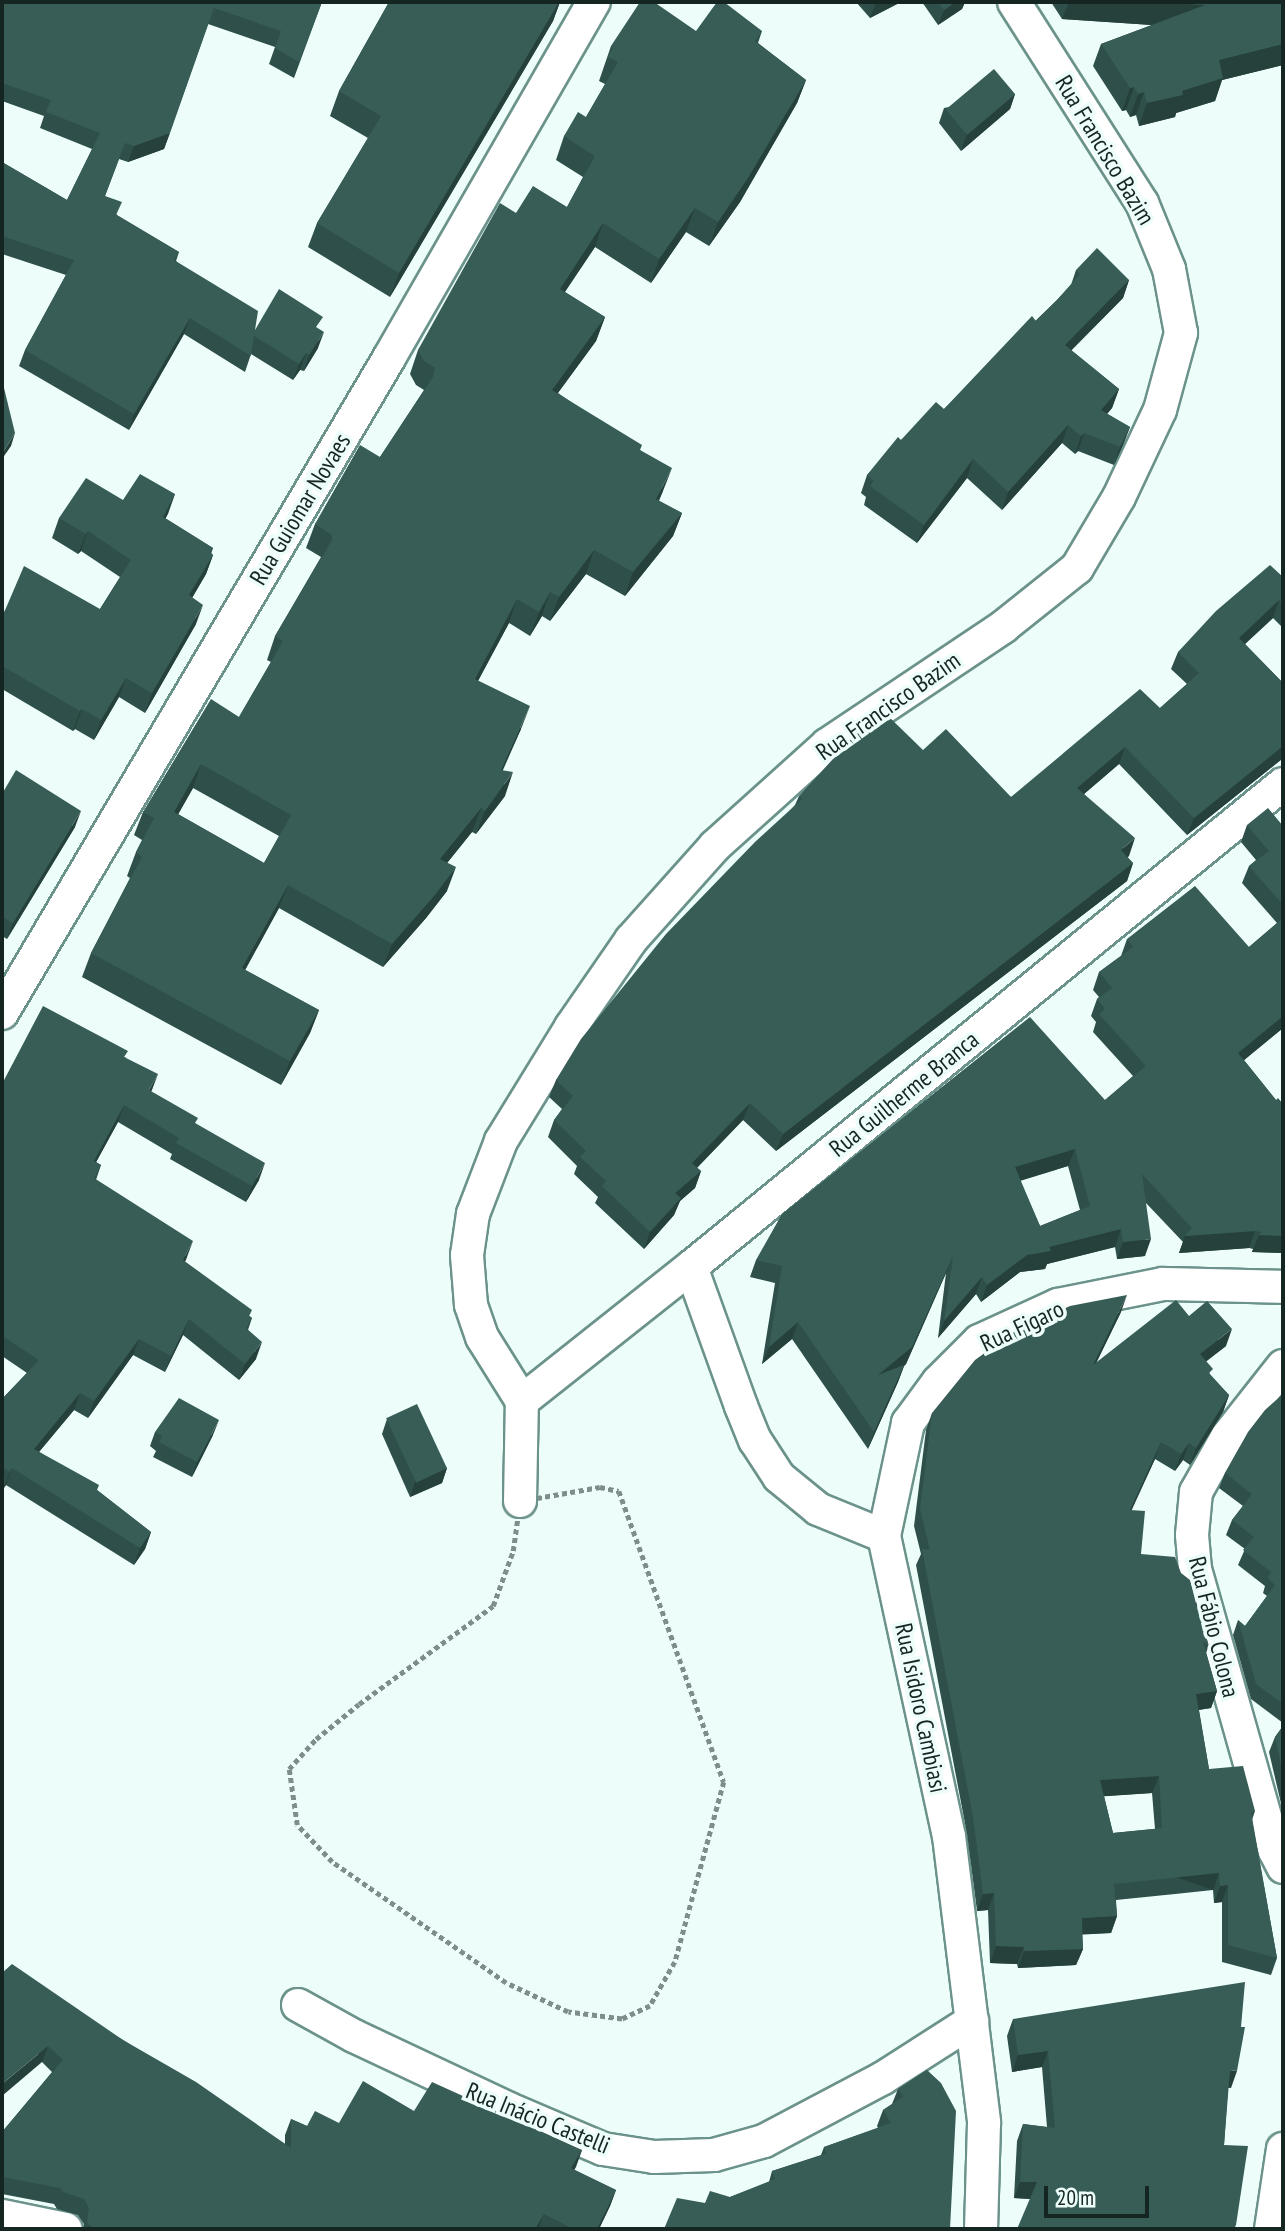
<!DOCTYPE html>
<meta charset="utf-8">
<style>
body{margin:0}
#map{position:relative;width:1285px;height:2231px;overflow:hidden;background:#edfdfa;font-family:"PT Sans Narrow",sans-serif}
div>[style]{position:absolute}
.path>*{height:4.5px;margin-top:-2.25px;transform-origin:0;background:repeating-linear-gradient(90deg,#7e8e8b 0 5px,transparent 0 8.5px)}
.roads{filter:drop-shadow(2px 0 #6b928b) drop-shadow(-2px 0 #6b928b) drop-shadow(0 2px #6b928b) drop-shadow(0 -2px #6b928b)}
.minor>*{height:32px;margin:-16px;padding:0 16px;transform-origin:16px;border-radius:16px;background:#fff}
.wall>*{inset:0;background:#2f504a}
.shaded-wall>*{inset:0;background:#26413c;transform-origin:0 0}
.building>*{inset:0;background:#375d56;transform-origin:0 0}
span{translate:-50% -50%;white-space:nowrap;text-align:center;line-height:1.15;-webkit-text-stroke:7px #edfdfa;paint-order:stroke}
.street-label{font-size:24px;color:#152522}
.frame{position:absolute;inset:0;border:4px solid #152522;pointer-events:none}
.scale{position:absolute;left:1044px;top:2186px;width:105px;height:32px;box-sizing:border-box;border:4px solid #152522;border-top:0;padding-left:9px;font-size:21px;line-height:24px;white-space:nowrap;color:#152522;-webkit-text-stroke:5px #edfdfa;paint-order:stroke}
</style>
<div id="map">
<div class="path">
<div style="left:600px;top:1487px;width:19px;rotate:12deg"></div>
<div style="left:619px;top:1491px;width:309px;rotate:70.2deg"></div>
<div style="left:724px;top:1782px;width:187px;rotate:105.2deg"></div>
<div style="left:675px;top:1962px;width:51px;rotate:119.6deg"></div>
<div style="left:650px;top:2006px;width:31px;rotate:155deg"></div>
<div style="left:622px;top:2019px;width:54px;rotate:-172.6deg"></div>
<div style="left:568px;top:2012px;width:68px;rotate:-154.9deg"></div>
<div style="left:506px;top:1983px;width:212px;rotate:-145.2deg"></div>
<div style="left:332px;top:1862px;width:51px;rotate:-133.4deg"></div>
<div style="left:297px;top:1825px;width:57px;rotate:-98.1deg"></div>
<div style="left:289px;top:1769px;width:40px;rotate:-48deg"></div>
<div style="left:316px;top:1739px;width:55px;rotate:-39.1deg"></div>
<div style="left:359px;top:1704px;width:166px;rotate:-36.2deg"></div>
<div style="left:493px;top:1606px;width:59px;rotate:-70deg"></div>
<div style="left:513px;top:1551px;width:50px;rotate:-82deg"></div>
<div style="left:520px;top:1501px;width:81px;rotate:-9.9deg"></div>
</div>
<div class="roads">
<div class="minor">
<div style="left:2px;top:1013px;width:761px;rotate:-59.42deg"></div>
<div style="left:389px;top:358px;width:411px;rotate:-60.1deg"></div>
<div style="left:691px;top:1267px;width:148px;rotate:70.2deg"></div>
<div style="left:741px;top:1406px;width:37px;rotate:68deg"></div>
<div style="left:755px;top:1440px;width:44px;rotate:57deg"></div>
<div style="left:779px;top:1477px;width:50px;rotate:39.4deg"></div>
<div style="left:818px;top:1509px;width:71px;rotate:22.2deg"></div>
<div style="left:884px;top:1536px;width:307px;rotate:77.8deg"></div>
<div style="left:949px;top:1836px;width:289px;rotate:83deg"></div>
<div style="left:984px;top:2123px;width:106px;rotate:91.6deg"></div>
<div style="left:1283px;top:1366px;width:90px;rotate:128.3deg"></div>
<div style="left:1227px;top:1437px;width:63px;rotate:119.4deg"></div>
<div style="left:1196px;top:1492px;width:43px;rotate:95.3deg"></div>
<div style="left:1192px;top:1535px;width:34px;rotate:85deg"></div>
<div style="left:1195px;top:1569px;width:293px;rotate:74.2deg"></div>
<div style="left:1275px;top:1851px;width:18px;rotate:63deg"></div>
<div style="left:522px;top:1401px;width:75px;rotate:-122deg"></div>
<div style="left:482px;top:1337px;width:34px;rotate:-109deg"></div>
<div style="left:471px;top:1305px;width:50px;rotate:-94.6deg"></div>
<div style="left:467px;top:1255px;width:41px;rotate:-81.7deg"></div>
<div style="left:473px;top:1214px;width:78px;rotate:-69deg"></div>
<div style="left:501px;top:1141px;width:134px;rotate:-58.4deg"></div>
<div style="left:571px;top:1027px;width:106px;rotate:-55.4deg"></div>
<div style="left:631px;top:940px;width:126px;rotate:-48.2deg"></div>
<div style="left:715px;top:846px;width:151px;rotate:-42deg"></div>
<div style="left:827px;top:745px;width:212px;rotate:-33.8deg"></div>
<div style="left:1003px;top:627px;width:95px;rotate:-38.6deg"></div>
<div style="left:1077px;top:568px;width:82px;rotate:-59.4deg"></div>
<div style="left:1119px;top:497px;width:96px;rotate:-64.8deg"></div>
<div style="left:1160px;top:410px;width:80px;rotate:-74.7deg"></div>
<div style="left:1181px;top:333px;width:65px;rotate:-100.6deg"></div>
<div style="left:1169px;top:269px;width:71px;rotate:-112.2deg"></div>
<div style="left:1142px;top:203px;width:238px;rotate:-122.5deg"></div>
<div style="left:522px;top:1401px;width:216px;rotate:-38.4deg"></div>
<div style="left:691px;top:1267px;width:764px;rotate:-39.21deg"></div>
<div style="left:520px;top:1501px;width:100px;rotate:-88.9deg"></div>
<div style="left:884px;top:1536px;width:116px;rotate:-78deg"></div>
<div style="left:908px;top:1423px;width:51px;rotate:-53.8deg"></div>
<div style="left:938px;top:1382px;width:58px;rotate:-45deg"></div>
<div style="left:979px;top:1341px;width:87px;rotate:-24.5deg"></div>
<div style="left:1058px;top:1305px;width:107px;rotate:-11.3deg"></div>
<div style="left:1163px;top:1284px;width:120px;rotate:1.4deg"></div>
<div style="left:298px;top:2005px;width:64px;rotate:29deg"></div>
<div style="left:354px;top:2036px;width:171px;rotate:25.2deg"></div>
<div style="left:509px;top:2109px;width:102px;rotate:23.1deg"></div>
<div style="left:603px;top:2149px;width:52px;rotate:8.9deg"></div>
<div style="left:654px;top:2157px;width:60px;rotate:-1.9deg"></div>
<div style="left:714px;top:2155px;width:52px;rotate:-15.6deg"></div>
<div style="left:764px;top:2141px;width:135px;rotate:-27.9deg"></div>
<div style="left:883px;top:2078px;width:106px;rotate:-32.6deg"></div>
<div style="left:2px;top:2216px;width:65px;rotate:11.5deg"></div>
<div style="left:1271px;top:2229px;width:81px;rotate:-81.5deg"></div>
</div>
</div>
<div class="wall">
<div style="clip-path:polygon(2px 2px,322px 2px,294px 78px,269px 64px,275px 47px,208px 24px,164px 149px,128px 162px,119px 159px,105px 196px,117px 215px,179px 252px,176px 261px,255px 330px,319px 329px,318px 348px,304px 371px,300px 370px,293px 380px,251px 354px,245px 372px,184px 334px,129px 430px,19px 366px,25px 350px,66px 275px,2px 254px,2px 162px,67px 200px,92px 149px,40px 128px,44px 116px,2px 101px)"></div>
<div style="clip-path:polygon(389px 2px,560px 2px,553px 21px,390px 297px,308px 247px,317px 223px,368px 138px,330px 116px,339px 91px)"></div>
<div style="clip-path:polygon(856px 2px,901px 2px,870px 18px)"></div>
<div style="clip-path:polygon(922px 2px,965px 2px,962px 9px,938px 25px)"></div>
<div style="clip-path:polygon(1051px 2px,1283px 2px,1283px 65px,1222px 80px,1215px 101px,1176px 113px,1175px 117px,1139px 126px,1136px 115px,1130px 117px,1126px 110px,1122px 111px,1093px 66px,1101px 44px,1152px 25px,1062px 19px)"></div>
<div style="clip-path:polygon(evenodd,696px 31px,762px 31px,758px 43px,806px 80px,797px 103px,740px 202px,709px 246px,686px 232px,651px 283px,595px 247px,565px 292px,605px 317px,596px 341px,558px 393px,640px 450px,663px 491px,659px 501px,682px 513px,673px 536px,625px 596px,586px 574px,550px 621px,542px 616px,530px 636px,509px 623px,478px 681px,521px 729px,503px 770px,505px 796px,476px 834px,472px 832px,447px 863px,447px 891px,426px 918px,383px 967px,279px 908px,245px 970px,319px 1010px,310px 1033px,281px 1085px,82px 977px,91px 953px,130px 878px,127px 876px,136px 852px,142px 840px,134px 835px,143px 812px,239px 717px,271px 662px,267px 660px,275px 636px,321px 557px,306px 548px,315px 524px,380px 457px,424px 390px,416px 385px,410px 374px,418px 350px,516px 213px,567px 207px,583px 177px,556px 160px,564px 136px,586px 117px,605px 84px,599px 81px,611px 46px,696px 31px,193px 788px,279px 836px,264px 863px,178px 814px,193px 788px)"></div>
<div style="clip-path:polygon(1015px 94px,1010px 109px,961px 151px,939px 123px,944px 108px)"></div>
<div style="clip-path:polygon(1076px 270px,1129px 280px,1123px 298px,1071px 350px,1119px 389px,1112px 408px,1107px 414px,1130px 427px,1123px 445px,1114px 465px,1078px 451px,1075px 454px,1062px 443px,1002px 510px,967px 478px,917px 543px,864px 505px,866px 497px,861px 493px,867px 475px,901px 440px,944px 409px,1057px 300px,1071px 285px)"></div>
<div style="clip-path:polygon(175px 494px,165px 518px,213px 548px,211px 553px,213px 555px,206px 574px,192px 598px,196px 624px,145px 713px,119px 697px,94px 740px,75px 729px,73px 731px,2px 689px,2px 616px,100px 609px,120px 577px,81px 551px,78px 554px,52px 538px,59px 518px,123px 500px)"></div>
<div style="clip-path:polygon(1283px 577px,1283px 628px,1273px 618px,1245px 644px,1283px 683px,1283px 760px,1282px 759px,1187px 835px,1119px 764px,1084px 794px,1129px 856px,1127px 857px,1133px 863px,1127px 881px,776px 1151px,743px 1120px,697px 1168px,701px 1171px,695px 1188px,680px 1201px,674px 1215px,644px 1249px,595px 1203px,598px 1197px,574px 1174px,577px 1166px,548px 1137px,554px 1120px,562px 1109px,549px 1097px,556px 1080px,795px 805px,799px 796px,923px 750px,1011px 797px,1160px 708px,1187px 684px,1171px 669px,1178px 652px)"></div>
<div style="clip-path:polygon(2px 794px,75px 827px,7px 939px,2px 936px)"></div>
<div style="clip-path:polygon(evenodd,1247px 825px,1283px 826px,1283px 1028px,1244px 1060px,1276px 1100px,1283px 1104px,1283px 1253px,1252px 1252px,1253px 1249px,1249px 1248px,1179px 1253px,1183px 1242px,1146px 1203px,1145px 1256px,1117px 1259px,1115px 1247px,1047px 1264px,1045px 1269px,1020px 1272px,981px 1302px,976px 1294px,938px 1338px,946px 1273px,906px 1364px,904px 1366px,898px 1382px,868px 1449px,792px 1339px,762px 1364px,775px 1283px,750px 1277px,756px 1260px,1105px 1100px,1133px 1076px,1093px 1032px,1096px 1022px,1091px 1016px,1097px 999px,1099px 997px,1093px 990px,1099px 972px,1121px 956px,1127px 939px,1249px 947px,1277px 923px,1242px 883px,1249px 866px,1256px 860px,1241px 842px,1247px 825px,1068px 1166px,1080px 1210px,1040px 1226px,1020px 1181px,1068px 1166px)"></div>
<div style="clip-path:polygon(125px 1057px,151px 1092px,196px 1124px,259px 1180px,246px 1202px,170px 1159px,172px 1154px,118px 1122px,96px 1162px,101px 1165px,96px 1180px,187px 1257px,185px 1262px,252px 1318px,248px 1330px,256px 1359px,239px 1380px,183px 1335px,165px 1372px,133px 1355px,88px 1418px,74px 1410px,39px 1452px,97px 1490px,151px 1532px,145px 1549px,134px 1565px,6px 1485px,4px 1488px,2px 1487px,2px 1399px,27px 1373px,2px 1356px,2px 1084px)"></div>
<div style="clip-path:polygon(evenodd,1121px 1312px,1096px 1363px,1189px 1316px,1226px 1346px,1206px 1361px,1210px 1375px,1229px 1395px,1223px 1412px,1190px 1465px,1183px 1460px,1175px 1471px,1155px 1459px,1131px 1510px,1141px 1554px,1209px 1646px,1206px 1653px,1217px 1691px,1211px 1708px,1199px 1710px,1209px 1769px,1255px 1811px,1252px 1820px,1277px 1958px,1271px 1975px,1222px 1962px,1222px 1902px,1214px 1903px,1213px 1890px,1116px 1900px,1117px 1916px,1111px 1933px,1082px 1934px,1083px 1949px,1076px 1965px,1018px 1968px,1017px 1964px,990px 1963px,988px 1910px,977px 1911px,967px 1834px,916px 1565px,921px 1554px,914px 1526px,926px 1430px,932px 1413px,1121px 1312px,1152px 1793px,1155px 1829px,1113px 1833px,1104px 1796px,1152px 1793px)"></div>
<div style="clip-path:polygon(1283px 1394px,1283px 1723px,1251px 1699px,1233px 1635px,1238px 1620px,1245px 1626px,1267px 1596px,1263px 1593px,1265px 1586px,1238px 1565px,1245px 1549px,1226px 1535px,1232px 1520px,1243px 1506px,1219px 1488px,1225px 1473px)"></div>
<div style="clip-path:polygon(387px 1419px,447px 1468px,442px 1483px,410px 1497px,382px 1434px)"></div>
<div style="clip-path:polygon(155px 1432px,213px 1435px,192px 1477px,153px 1457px,156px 1451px,150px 1446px)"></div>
<div style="clip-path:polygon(1283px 1726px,1283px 1812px,1269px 1752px,1275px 1737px)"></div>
<div style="clip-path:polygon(2px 1973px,123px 2040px,285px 2144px,285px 2135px,291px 2119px,307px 2126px,339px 2123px,414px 2111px,582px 2150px,574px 2170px,616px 2190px,610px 2206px,599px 2229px,83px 2229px,84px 2224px,78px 2215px,57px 2209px,54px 2204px,2px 2194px,2px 2132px,52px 2072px,42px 2062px)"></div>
<div style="clip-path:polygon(1013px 2019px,1231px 2088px,1228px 2088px,1224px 2145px,1030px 2199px,1014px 2198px,1017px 2141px,1023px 2124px,1047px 2127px,1042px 2067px,1012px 2072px,1007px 2036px)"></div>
<div style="clip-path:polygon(927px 2070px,950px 2229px,705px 2203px,730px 2197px,769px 2182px,772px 2171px,821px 2155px,824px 2147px,878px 2128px,877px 2126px,883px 2110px,892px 2104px,898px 2089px)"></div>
</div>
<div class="shaded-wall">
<div style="clip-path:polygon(559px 2px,560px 2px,553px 21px,390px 297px,399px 273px)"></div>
<div style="clip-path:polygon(879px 2px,901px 2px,870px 18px,875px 4px)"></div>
<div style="clip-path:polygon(956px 2px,965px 2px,962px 9px,938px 25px,944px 10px)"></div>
<div style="clip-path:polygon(1069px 2px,1154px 2px,1205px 5px,1197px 28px,1062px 19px)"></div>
<div style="clip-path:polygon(1283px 44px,1283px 65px,1222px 80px,1215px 101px,1176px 113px,1175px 117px,1139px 126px,1147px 103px,1182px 91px,1219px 60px)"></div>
<div style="clip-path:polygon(806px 80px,797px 103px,740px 202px,709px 246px,718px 222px)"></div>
<div style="clip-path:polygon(1134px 87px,1126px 110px,1122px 111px,1130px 88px)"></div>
<div style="clip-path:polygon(1144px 92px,1136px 115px,1130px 117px,1138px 94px)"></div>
<div style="clip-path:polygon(1015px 94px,1010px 109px,961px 151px,966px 136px)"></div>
<div style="clip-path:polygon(170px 133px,164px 149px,128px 162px,134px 146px)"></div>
<div style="clip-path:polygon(695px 208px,686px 232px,651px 283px,659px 259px)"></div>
<div style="clip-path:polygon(603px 223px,595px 247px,551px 312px,560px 289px)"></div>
<div style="clip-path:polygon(1129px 280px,1123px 298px,1059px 363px,1065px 345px)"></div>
<div style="clip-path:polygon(605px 317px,596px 341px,543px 413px,552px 390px)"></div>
<div style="clip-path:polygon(190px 318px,184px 334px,129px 430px,134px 414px)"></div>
<div style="clip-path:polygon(324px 332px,318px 348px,304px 371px,309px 355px)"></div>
<div style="clip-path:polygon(306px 353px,300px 370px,293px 380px,299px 364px)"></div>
<div style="clip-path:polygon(1119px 389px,1112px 408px,1095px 428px,1101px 410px)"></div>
<div style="clip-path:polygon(1068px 425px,1062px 443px,1002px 510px,1008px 492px)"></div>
<div style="clip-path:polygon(1130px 427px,1123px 445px,1114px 465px,1120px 447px)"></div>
<div style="clip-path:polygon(15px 433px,11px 446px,2px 459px,2px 454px)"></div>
<div style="clip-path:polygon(1084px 433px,1078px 451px,1075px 454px,1081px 436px)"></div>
<div style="clip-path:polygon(973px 459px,967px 478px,917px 543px,924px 525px)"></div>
<div style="clip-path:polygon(672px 468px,663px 491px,647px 523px,656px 499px)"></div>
<div style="clip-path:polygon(175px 494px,168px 514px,156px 536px,163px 517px)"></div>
<div style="clip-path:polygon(682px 513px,673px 536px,625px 596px,633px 572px)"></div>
<div style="clip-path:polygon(88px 531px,81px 551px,78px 554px,86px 534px)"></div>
<div style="clip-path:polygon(213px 548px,207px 565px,213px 555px,206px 574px,182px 615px,189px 595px)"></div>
<div style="clip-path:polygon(594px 550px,586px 574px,550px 621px,559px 597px)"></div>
<div style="clip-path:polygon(550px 592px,542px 616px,530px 636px,539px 612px)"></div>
<div style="clip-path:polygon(517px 599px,509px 623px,466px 703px,475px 679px)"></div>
<div style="clip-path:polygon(1279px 600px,1273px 618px,1233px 655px,1239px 638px)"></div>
<div style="clip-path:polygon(203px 605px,196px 624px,145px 713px,152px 693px)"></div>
<div style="clip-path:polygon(126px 678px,119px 697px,94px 740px,101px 720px)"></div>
<div style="clip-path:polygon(530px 706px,521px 729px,492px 793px,501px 770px)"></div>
<div style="clip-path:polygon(82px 709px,75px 729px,73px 731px,80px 711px)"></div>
<div style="clip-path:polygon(1283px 746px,1282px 759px,1187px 835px,1194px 818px)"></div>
<div style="clip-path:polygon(1125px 747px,1119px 764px,1070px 806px,1077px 788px)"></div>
<div style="clip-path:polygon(201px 764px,193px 788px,166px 836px,174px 812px)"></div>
<div style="clip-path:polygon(513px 772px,505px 796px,476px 834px,485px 811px)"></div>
<div style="clip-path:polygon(481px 808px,472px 832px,431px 883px,440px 859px)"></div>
<div style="clip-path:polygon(81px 811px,75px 827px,7px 939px,13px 923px)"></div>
<div style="clip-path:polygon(1135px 838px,1129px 856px,1115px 867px,1121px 850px)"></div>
<div style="clip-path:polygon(1133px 863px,1127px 881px,776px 1151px,783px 1134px)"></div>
<div style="clip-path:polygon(456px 867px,447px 891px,426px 918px,383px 967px,392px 944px)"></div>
<div style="clip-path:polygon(288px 885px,279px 908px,233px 992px,242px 968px)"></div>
<div style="clip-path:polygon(319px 1010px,310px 1033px,281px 1085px,290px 1061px)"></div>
<div style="clip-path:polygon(1283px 1016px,1283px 1028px,1232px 1070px,1238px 1053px)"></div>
<div style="clip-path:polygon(158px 1074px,152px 1090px,143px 1107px,149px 1090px)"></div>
<div style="clip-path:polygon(750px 1103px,743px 1120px,685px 1180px,692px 1163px)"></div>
<div style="clip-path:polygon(124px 1105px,118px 1122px,88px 1177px,94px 1161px)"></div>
<div style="clip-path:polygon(1075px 1149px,1068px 1166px,1008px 1184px,1015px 1167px)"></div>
<div style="clip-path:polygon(265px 1163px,259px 1180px,246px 1202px,252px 1186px)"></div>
<div style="clip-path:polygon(701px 1171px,695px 1188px,680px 1201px,674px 1215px,644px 1249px,650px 1232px,675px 1193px)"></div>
<div style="clip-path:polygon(1121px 1229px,1115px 1247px,1047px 1264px,1045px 1269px,1020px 1272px,981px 1302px,987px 1285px,1027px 1255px,1049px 1247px)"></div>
<div style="clip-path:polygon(1255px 1231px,1249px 1248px,1179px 1253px,1185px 1236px)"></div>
<div style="clip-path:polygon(1259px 1235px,1283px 1236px,1283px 1253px,1252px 1252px)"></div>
<div style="clip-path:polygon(1151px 1239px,1145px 1256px,1117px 1259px,1123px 1242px)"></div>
<div style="clip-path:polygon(193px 1241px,187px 1257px,177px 1277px,183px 1260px)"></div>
<div style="clip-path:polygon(953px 1256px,946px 1273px,906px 1364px,904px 1366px,898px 1382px,868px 1449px,874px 1432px,878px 1375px)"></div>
<div style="clip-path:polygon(982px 1277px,976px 1294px,938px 1338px,944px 1321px)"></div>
<div style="clip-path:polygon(1127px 1295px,1121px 1312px,1087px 1382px,1093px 1365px)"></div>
<div style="clip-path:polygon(189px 1319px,183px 1335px,165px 1372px,171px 1356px)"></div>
<div style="clip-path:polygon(798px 1322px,792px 1339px,762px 1364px,769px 1347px)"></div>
<div style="clip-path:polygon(1232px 1329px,1226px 1346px,1194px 1371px,1200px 1354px)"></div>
<div style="clip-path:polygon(139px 1339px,133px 1355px,88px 1418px,94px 1401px)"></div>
<div style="clip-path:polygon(262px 1342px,256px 1359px,239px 1380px,245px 1364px)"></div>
<div style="clip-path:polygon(80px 1393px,74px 1410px,28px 1465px,34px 1449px)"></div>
<div style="clip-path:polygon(1229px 1395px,1223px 1412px,1190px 1465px,1196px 1448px)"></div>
<div style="clip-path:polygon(219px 1420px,213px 1435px,192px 1477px,197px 1462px)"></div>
<div style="clip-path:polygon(1161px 1442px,1155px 1459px,1124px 1527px,1130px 1510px)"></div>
<div style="clip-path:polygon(1189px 1443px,1183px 1460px,1175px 1471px,1181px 1454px)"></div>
<div style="clip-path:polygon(12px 1468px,6px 1485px,4px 1488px,10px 1472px)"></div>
<div style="clip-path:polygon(447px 1468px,442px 1483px,410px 1497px,415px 1482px)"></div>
<div style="clip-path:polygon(151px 1532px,145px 1549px,134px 1565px,140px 1548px)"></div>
<div style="clip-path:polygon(1217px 1691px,1211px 1708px,1190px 1711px,1196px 1694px)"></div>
<div style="clip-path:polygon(1159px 1776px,1152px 1793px,1094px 1797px,1100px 1780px)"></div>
<div style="left:1219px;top:1873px;width:18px;height:106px;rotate:109deg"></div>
<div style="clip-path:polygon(1228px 1885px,1222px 1902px,1214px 1903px,1220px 1886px)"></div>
<div style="clip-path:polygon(994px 1893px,988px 1910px,977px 1911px,983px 1894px)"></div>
<div style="clip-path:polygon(1117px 1916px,1111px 1933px,1075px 1935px,1082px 1918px)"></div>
<div style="clip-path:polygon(996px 1946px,1024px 1947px,1017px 1964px,990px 1963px)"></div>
<div style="clip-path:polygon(1083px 1949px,1076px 1965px,1018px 1968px,1024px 1951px)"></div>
<div style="clip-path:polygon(48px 2046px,42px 2062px,2px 2096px,2px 2084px)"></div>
<div style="clip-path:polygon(1048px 2051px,1042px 2067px,1012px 2072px,1018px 2055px)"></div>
<div style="clip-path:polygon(1230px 2070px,1237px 2071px,1231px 2088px,1224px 2087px)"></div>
<div style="clip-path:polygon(582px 2150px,576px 2167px,566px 2185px,571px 2168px)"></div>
<div style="clip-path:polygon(1020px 2182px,1037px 2182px,1031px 2199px,1014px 2198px)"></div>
<div style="clip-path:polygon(616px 2190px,610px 2206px,599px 2229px,597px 2229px)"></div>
<div style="clip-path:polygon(544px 2214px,538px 2229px,535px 2229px)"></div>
</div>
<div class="building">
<div style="clip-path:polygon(2px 2px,322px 2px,299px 62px,275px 48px,281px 31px,214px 8px,170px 133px,134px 146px,125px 143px,105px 196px,122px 202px,116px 215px,179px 252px,174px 260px,258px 311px,255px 330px,279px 289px,323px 317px,316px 327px,324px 332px,309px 355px,306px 353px,299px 364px,254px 336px,251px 356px,190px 318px,134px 414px,25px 350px,74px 260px,2px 236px,2px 162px,67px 200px,100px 133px,46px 112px,51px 100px,2px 83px)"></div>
<div style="clip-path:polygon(389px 2px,559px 2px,399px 273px,317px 223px,381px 116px,339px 91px)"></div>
<div style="clip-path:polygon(evenodd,640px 2px,654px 2px,696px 31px,717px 2px,724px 2px,762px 31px,755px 41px,806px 80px,748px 178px,718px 222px,695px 208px,659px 259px,603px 223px,560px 289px,605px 317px,552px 390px,642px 445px,640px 450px,672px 468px,656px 499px,682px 513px,633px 572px,594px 550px,559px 597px,550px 592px,539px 612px,517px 599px,475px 679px,530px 706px,501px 770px,513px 772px,485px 811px,481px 808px,440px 859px,456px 867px,435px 895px,392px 944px,288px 885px,242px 968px,319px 1010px,290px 1061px,91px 953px,142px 857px,136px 852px,154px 818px,143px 812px,211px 699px,239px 717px,283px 641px,275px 636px,332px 540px,332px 535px,315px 524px,360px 445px,380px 457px,433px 377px,435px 368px,424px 361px,418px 350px,500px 203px,516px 213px,533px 186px,567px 207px,595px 156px,564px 136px,578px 112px,586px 117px,618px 62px,608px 57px,613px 48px,611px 46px,640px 2px,201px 764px,291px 815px,264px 863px,174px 812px,201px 764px)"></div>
<div style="clip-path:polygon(938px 2px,956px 2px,944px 10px)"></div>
<div style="clip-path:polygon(1154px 2px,1283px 2px,1283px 44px,1219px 60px,1223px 78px,1182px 91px,1183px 95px,1147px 103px,1144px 92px,1138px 94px,1134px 87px,1130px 88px,1101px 44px,1205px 5px)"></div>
<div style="left:994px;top:69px;width:33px;height:63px;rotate:50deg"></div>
<div style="clip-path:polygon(1097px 248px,1129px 280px,1065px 345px,1119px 389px,1101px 410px,1130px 427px,1120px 447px,1084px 433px,1081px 436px,1068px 425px,1008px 492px,973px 459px,924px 525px,870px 486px,874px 481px,867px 475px,898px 437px,901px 440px,936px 402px,944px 409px,1032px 316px,1036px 321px,1057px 300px,1080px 274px,1076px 270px)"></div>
<div style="clip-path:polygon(4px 388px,15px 433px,2px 454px,2px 392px)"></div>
<div style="clip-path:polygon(140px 474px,175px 494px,163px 517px,213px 548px,210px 552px,213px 555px,189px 595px,203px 605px,152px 693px,126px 678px,101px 720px,82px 709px,80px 711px,2px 666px,2px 616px,6px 608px,24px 566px,100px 609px,131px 560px,88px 531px,86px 534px,59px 518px,86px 478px,123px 500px)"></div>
<div style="clip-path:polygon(1270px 565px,1283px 577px,1283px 605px,1279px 600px,1239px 638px,1283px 683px,1283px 746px,1194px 818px,1125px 747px,1077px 788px,1135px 838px,1121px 850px,1133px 863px,783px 1134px,750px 1103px,692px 1163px,701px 1171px,675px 1193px,681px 1198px,650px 1232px,602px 1186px,606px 1181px,580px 1157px,586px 1151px,554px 1120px,573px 1096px,556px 1080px,581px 1039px,666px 934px,755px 842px,802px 799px,799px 796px,854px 736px,886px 714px,923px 750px,946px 729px,1011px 797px,1140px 689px,1160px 708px,1199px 673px,1178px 652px,1216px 611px)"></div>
<div style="clip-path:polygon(16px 770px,81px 811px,13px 923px,2px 917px,2px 794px)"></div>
<div style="clip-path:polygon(1268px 808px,1283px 826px,1283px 905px,1249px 866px,1269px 851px,1247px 825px)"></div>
<div style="clip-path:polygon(evenodd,1195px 886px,1249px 947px,1283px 918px,1283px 1016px,1238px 1053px,1276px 1100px,1278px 1098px,1283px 1104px,1283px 1236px,1259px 1235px,1262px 1232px,1255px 1231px,1185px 1236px,1192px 1228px,1142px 1174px,1151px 1239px,1123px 1242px,1121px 1229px,1049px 1247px,1051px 1251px,1027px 1255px,987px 1285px,982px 1277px,944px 1321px,953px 1256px,912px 1347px,878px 1375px,904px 1365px,874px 1432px,798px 1322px,769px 1347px,782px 1266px,756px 1260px,782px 1214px,1030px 1017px,1105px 1100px,1146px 1066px,1099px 1014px,1105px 1009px,1097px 999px,1112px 988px,1099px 972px,1133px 947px,1127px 939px,1195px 886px,1075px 1149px,1090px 1206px,1040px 1226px,1015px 1167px,1075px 1149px)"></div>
<div style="clip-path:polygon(43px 1006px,128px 1051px,124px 1057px,158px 1074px,149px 1090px,198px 1118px,195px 1123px,265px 1163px,252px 1186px,176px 1143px,179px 1138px,124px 1105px,94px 1161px,101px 1165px,94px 1178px,193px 1241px,183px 1260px,252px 1310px,249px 1316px,252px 1318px,246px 1328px,262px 1342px,245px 1364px,189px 1319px,171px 1356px,139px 1339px,94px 1401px,80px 1393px,34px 1449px,99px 1485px,97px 1490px,151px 1532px,140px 1548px,12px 1468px,10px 1472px,2px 1467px,2px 1399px,39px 1360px,2px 1336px,2px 1084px)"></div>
<div style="clip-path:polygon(evenodd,1127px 1295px,1093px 1365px,1176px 1300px,1189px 1316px,1207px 1301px,1232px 1329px,1200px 1354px,1213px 1369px,1209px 1373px,1229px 1395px,1196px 1448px,1189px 1443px,1181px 1454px,1161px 1442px,1130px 1510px,1145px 1511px,1141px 1554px,1175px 1557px,1181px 1573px,1190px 1580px,1209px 1646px,1203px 1641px,1217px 1691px,1196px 1694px,1209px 1769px,1243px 1766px,1255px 1811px,1251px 1812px,1277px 1958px,1228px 1945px,1228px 1885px,1220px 1886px,1219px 1873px,1114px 1884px,1117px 1916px,1082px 1918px,1083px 1949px,1024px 1951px,1024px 1947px,996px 1946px,994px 1893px,983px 1894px,973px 1817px,922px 1549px,930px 1550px,920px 1509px,932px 1413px,975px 1360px,1015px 1331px,1070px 1306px,1127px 1295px,1159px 1776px,1162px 1828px,1113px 1833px,1100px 1780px,1159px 1776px)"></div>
<div style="clip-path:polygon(1283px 1394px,1283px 1704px,1256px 1684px,1238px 1620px,1245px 1626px,1275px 1585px,1268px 1578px,1271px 1572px,1243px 1550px,1254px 1537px,1232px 1520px,1252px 1494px,1225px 1473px,1248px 1432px,1265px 1410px)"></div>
<div style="clip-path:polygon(179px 1398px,219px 1420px,197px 1462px,159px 1442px,162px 1436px,155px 1432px)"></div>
<div style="left:417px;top:1404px;width:71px;height:34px;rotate:65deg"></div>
<div style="clip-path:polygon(1283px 1726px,1283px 1774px,1275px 1737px)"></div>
<div style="clip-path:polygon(12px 1964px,123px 2040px,196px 2082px,291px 2148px,291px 2119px,307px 2126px,315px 2111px,339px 2123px,363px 2081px,414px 2111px,432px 2082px,582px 2150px,571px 2168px,616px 2190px,597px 2229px,573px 2229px,544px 2214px,535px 2229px,93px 2229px,87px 2222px,89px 2208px,84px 2199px,63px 2192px,60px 2188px,2px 2177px,2px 2132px,63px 2060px,48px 2046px,2px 2084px,2px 1973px)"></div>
<div style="clip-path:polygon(1245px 1982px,1241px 2027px,1245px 2027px,1237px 2071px,1230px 2070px,1224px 2145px,1248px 2146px,1236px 2225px,1234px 2229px,1017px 2229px,1037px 2182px,1020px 2182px,1023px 2124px,1055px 2128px,1048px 2051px,1018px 2055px,1013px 2019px)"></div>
<div style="clip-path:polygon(927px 2070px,941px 2083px,956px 2111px,950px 2229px,664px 2229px,677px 2198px,705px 2203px,710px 2191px,730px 2197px,775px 2179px,772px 2171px,826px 2154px,824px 2147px,891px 2123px,883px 2110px,903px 2097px,898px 2089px)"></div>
</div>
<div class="street-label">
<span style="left:1105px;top:150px;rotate:59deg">Rua Francisco Bazim</span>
<span style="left:300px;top:509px;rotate:-59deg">Rua Guiomar Novaes</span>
<span style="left:888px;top:706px;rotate:-35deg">Rua Francisco Bazim</span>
<span style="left:904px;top:1094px;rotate:-39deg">Rua Guilherme Branca</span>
<span style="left:1022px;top:1326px;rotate:-25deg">Rua Figaro</span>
<span style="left:1214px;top:1627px;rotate:76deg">Rua Fábio Colona</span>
<span style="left:921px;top:1708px;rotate:78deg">Rua Isidoro Cambiasi</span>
<span style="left:538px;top:2118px;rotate:22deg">Rua Inácio Castelli</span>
</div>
<div class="frame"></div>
<div class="scale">20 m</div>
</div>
